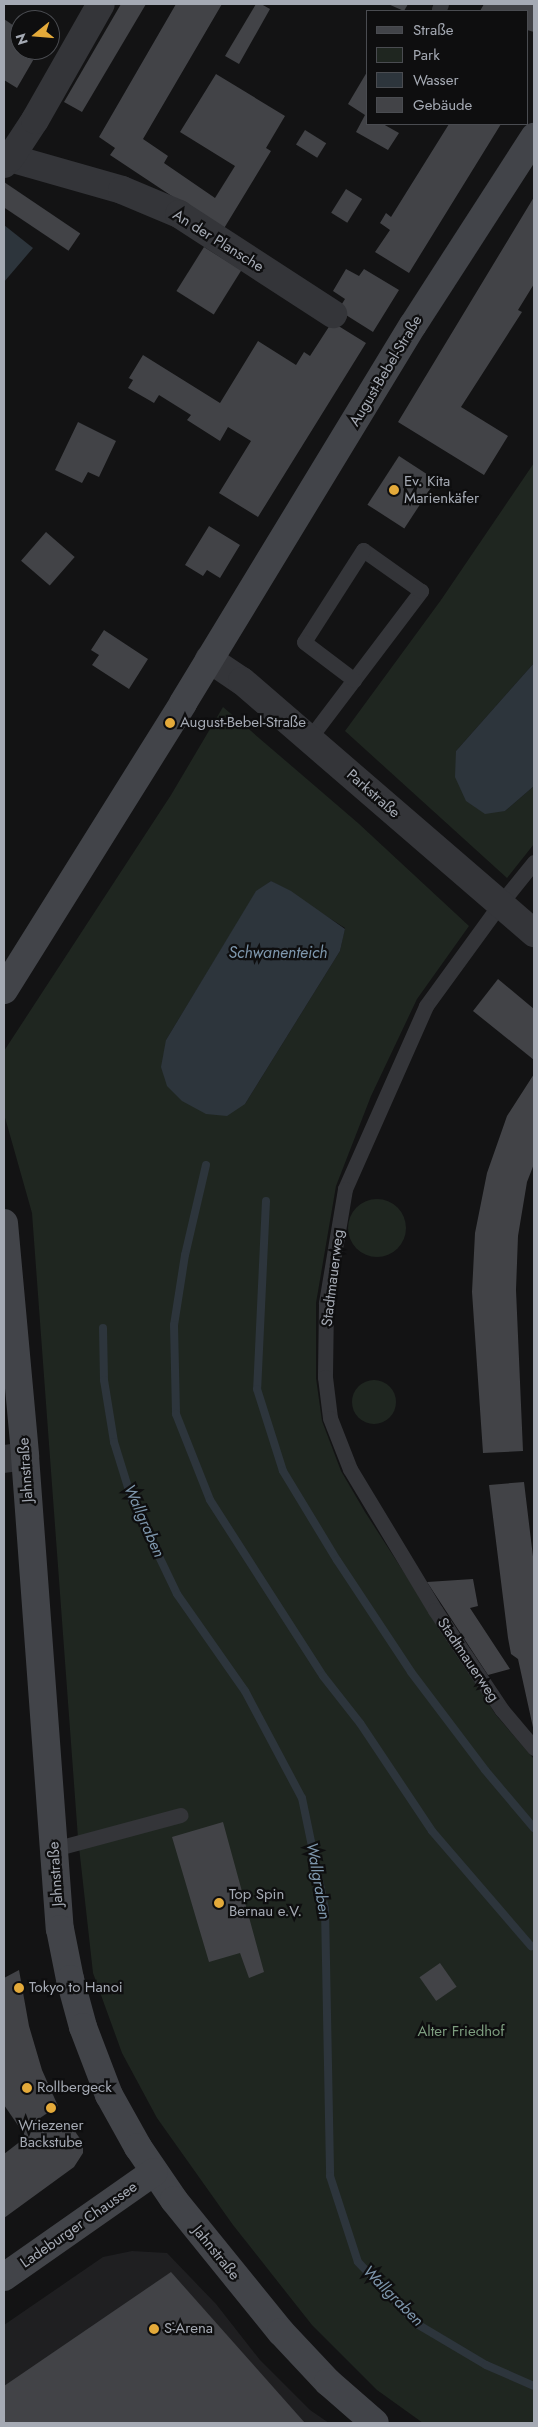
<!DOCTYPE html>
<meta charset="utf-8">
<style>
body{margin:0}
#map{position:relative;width:538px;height:2427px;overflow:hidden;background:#131314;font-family:Jost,sans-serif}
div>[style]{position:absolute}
.built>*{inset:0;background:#1f1f21}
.green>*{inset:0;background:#1f2620}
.round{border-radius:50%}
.water>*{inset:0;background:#2d353c}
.stream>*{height:8px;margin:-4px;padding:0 4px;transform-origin:4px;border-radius:4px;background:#2d353c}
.building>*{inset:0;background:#424347;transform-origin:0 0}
.lane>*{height:15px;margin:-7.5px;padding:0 7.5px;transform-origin:7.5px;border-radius:7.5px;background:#343539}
.street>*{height:28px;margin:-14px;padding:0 14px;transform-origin:14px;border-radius:14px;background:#343539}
.secondary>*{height:28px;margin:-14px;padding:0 14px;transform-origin:14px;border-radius:14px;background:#424449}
.dots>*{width:14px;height:14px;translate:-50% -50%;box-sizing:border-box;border:2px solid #0e0e0f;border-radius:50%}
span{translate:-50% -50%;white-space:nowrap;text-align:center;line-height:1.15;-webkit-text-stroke:4.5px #0e0e0f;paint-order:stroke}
.street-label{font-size:15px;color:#a5aab4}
.poi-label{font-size:15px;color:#a5aab4}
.left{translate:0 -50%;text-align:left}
.park-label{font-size:15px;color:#7d9d7f}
.water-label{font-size:16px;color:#7e97ad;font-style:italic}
.frame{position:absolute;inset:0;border:5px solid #a5aab4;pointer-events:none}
.legend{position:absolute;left:366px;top:10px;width:162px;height:115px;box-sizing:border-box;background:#0e0e0f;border:1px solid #4a4c51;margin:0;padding:6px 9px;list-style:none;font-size:15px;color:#a5aab4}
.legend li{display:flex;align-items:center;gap:10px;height:25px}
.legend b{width:25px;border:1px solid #4a4c51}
.north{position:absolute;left:10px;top:10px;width:50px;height:50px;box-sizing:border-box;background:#0e0e0f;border:1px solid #4a4c51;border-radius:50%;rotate:253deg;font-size:14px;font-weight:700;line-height:20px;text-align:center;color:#a5aab4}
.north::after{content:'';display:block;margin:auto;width:18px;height:22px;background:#e4aa3a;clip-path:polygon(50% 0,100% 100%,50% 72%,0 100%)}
</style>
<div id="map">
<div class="built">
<div style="clip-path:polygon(132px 2251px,167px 2253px,216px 2304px,260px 2360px,310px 2410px,329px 2423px,4px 2423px,4px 2325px,103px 2257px)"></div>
</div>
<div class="green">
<div style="clip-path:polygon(534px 463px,534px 663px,456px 751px,505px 811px,534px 786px,534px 844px,507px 878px,345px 731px,441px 600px)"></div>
<div style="clip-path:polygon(evenodd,223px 707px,358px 823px,469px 926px,417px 999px,371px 1096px,336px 1186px,316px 1303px,316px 1378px,322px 1421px,341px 1471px,365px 1512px,496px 1715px,534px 1759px,534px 2423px,423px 2423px,377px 2390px,312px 2325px,233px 2225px,157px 2118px,122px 2053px,93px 1973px,78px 1838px,32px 1213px,4px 1114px,4px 1051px,171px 795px,223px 707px,271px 881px,345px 928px,340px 951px,245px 1104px,166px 1040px,256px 892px,271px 881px)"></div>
<div class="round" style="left:348px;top:1199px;width:58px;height:58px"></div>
<div class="round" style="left:352px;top:1380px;width:44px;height:44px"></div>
</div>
<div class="water">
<div style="clip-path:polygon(4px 225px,33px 248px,4px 282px)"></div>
<div style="clip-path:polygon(534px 663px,534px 786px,505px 811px,485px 814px,466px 801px,455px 777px,456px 751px)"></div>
<div style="clip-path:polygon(271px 881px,291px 891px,345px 929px,340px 951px,245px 1104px,227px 1116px,206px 1114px,182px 1101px,167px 1086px,161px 1067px,166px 1040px,256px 891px)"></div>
</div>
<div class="stream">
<div style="left:206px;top:1165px;width:92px;rotate:103.1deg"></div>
<div style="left:185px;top:1255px;width:71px;rotate:98.9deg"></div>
<div style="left:174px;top:1325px;width:89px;rotate:88.7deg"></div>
<div style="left:176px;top:1414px;width:92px;rotate:68.4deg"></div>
<div style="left:210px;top:1500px;width:209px;rotate:57.3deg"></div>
<div style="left:323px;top:1676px;width:60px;rotate:51.8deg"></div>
<div style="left:360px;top:1723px;width:130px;rotate:56.3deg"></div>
<div style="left:432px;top:1831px;width:152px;rotate:49.3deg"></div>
<div style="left:266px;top:1201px;width:188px;rotate:92.7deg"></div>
<div style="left:257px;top:1389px;width:86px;rotate:72.4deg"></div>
<div style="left:283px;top:1471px;width:104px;rotate:58.8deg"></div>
<div style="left:337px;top:1560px;width:134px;rotate:56.5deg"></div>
<div style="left:411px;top:1672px;width:123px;rotate:52.9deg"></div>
<div style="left:485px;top:1770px;width:76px;rotate:49.8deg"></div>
<div style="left:103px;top:1328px;width:52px;rotate:88.9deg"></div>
<div style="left:104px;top:1380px;width:63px;rotate:80.8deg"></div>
<div style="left:114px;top:1442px;width:61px;rotate:72.8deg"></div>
<div style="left:132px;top:1500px;width:104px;rotate:64.4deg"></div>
<div style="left:177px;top:1594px;width:118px;rotate:55deg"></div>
<div style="left:245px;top:1691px;width:121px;rotate:62deg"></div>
<div style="left:302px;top:1798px;width:113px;rotate:78.3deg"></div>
<div style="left:325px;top:1909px;width:267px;rotate:88.9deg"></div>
<div style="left:330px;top:2176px;width:90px;rotate:72deg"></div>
<div style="left:358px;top:2262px;width:86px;rotate:46.4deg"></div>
<div style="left:417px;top:2324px;width:80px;rotate:30.7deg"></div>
<div style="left:486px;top:2365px;width:52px;rotate:23.6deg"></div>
</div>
<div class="building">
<div style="clip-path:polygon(121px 4px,146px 4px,82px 112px,64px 102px)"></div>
<div style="clip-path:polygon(176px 4px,222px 4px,143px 139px,168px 156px,164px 163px,215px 198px,235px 166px,180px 132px,216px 74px,285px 116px,266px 148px,271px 151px,223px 230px,110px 155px,115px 148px,99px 137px)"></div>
<div style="clip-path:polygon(256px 4px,261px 4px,270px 9px,239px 64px,225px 56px)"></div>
<div style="clip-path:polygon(388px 4px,408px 4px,404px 11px)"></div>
<div style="clip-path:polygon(484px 4px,534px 4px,534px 32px,527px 30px,527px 11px,480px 11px)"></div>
<div style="clip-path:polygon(4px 19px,20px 30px,20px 50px,39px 50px,17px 88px,4px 80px)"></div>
<div style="clip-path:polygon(367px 72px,367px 124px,383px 124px,399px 133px,388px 150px,356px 132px,365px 115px,348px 104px)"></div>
<div style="clip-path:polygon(449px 124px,501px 124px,409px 273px,375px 252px,390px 230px,380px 223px,386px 213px,391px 217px)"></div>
<div style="left:305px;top:130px;width:25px;height:17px;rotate:32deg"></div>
<div style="left:4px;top:182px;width:92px;height:21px;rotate:34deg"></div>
<div style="left:346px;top:189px;width:19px;height:28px;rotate:32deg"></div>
<div style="clip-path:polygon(534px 197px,534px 284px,518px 310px,522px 312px,461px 407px,508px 436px,484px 475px,398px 422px)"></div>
<div style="left:204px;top:247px;width:44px;height:52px;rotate:32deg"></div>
<div style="clip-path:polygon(346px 269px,359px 276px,364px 269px,399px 290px,373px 332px,338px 310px,345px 299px,333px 291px)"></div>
<div style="clip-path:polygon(332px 322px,366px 343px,258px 517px,219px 493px,251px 441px,228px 427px,220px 441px,187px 420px,191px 415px,159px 395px,154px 403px,128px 388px,133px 380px,129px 378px,143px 355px,220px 403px,258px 341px,296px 365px,304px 352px,310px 356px)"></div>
<div style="clip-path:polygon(78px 422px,116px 441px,99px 477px,88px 472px,82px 483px,55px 470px)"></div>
<div style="left:399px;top:456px;width:44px;height:58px;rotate:33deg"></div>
<div style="clip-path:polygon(209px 526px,240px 545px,220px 578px,207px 570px,203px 576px,185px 565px)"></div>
<div style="left:46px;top:532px;width:38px;height:38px;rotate:41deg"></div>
<div style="clip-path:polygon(104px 630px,148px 659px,129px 689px,92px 665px,99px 655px,91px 650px)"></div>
<div style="clip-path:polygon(498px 979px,534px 1009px,534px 1060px,473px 1011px)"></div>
<div style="clip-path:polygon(534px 1074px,534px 1164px,527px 1182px,518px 1236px,516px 1290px,523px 1451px,483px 1453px,472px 1292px,475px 1233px,487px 1173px,507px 1116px)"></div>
<div style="clip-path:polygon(524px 1482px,534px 1565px,534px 1732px,518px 1659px,511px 1654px,508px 1638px,489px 1485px)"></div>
<div style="clip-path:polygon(473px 1579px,478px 1606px,470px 1608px,510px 1669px,488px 1675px,427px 1582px)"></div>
<div style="clip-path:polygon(223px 1822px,264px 1972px,249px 1978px,240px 1953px,209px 1962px,172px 1837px)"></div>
<div style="left:440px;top:1963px;width:29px;height:25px;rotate:55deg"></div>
<div style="clip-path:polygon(19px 1970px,29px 2026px,42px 2070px,58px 2106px,40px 2118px,48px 2129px,59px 2125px,74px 2130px,83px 2143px,83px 2153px,74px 2167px,4px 2218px,4px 2154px,26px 2137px,4px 2105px,4px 1978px)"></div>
<div style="clip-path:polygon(171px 2272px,305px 2423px,4px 2423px,4px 2386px)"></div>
</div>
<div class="lane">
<div style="left:439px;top:9px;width:5px;rotate:-68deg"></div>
<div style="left:309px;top:739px;width:186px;rotate:-52.9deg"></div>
<div style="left:421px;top:591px;width:71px;rotate:-144.7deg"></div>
<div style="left:363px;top:550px;width:109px;rotate:122.7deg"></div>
<div style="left:304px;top:642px;width:63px;rotate:37.2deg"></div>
<div style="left:534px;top:862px;width:54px;rotate:129deg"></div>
<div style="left:500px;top:904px;width:126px;rotate:126deg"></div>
<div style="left:426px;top:1006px;width:200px;rotate:113.9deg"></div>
<div style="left:345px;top:1189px;width:116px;rotate:99.5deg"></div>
<div style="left:326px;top:1303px;width:74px;rotate:90.8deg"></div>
<div style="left:325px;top:1377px;width:41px;rotate:83deg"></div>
<div style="left:330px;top:1418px;width:55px;rotate:68.6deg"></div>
<div style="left:350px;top:1469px;width:165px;rotate:58.9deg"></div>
<div style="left:435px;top:1610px;width:120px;rotate:56.2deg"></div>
<div style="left:502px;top:1710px;width:50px;rotate:49.9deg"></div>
<div style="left:54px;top:1849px;width:131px;rotate:-15deg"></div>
</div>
<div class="street">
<div style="left:10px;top:158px;width:116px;rotate:15.9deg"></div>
<div style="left:122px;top:190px;width:62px;rotate:22.8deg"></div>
<div style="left:179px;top:214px;width:184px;rotate:33deg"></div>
<div style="left:4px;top:164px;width:8px;rotate:-45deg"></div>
<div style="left:10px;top:158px;width:45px;rotate:-56.7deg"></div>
<div style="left:35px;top:120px;width:133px;rotate:-60.4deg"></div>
<div style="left:209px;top:659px;width:40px;rotate:34deg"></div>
<div style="left:242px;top:681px;width:386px;rotate:40.8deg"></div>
<div style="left:4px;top:1459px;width:21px;rotate:-8deg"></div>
</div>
<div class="secondary">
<div style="left:4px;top:990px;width:338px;rotate:-58deg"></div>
<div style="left:183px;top:703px;width:442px;rotate:-58.7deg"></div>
<div style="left:413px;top:325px;width:224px;rotate:-57.2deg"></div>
<div style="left:4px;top:1223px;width:234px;rotate:84.8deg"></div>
<div style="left:25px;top:1456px;width:474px;rotate:85.8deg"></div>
<div style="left:60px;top:1929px;width:51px;rotate:78.7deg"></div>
<div style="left:70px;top:1979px;width:50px;rotate:74.8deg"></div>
<div style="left:83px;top:2027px;width:73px;rotate:69.1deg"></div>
<div style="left:109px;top:2095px;width:60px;rotate:60.9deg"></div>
<div style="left:138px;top:2147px;width:64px;rotate:55.8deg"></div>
<div style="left:174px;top:2200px;width:170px;rotate:51deg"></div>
<div style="left:281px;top:2332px;width:69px;rotate:46.8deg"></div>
<div style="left:328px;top:2382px;width:62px;rotate:41.1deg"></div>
<div style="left:4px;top:2277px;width:183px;rotate:-35deg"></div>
</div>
<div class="dots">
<div style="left:394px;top:490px;background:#e4aa3a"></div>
<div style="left:170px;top:723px;background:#e4aa3a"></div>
<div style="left:219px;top:1903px;background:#e4aa3a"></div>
<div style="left:19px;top:1988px;background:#e4aa3a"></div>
<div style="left:27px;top:2088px;background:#e4aa3a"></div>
<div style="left:51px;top:2108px;background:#e4aa3a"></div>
<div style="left:154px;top:2329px;background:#e4aa3a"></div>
</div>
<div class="street-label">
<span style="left:218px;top:241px;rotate:32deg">An der Plansche</span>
<span style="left:386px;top:371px;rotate:-59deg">August-Bebel-Straße</span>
<span style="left:373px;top:794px;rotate:41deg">Parkstraße</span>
<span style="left:333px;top:1278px;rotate:-83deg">Stadtmauerweg</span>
<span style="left:26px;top:1470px;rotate:-94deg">Jahnstraße</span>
<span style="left:468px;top:1660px;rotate:56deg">Stadtmauerweg</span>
<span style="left:56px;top:1874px;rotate:-94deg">Jahnstraße</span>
<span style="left:79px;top:2225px;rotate:-35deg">Ladeburger Chaussee</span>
<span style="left:216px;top:2253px;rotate:51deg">Jahnstraße</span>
</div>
<div class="poi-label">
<span class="left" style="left:404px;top:490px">Ev. Kita<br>Marienkäfer</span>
<span class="left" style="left:180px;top:723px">August-Bebel-Straße</span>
<span class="left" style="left:229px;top:1903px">Top Spin<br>Bernau e.V.</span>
<span class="left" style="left:29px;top:1988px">Tokyo to Hanoi</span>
<span class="left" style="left:37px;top:2088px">Rollbergeck</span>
<span style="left:51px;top:2134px">Wriezener<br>Backstube</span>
<span class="left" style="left:164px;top:2329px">Ṡ-Arena</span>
</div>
<div class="park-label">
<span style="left:461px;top:2032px">Alter Friedhof</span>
</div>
<div class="water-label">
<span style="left:278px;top:953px">Schwanenteich</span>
<span style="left:144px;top:1521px;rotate:66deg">Wallgraben</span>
<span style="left:318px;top:1881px;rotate:80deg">Wallgraben</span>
<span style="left:393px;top:2296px;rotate:45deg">Wallgraben</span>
</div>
<div class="frame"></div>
<ul class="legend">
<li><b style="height:6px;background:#424449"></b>Straße</li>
<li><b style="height:14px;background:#1f2620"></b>Park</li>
<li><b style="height:14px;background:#2d353c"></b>Wasser</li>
<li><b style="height:14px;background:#424347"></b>Gebäude</li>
</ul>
<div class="north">N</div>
</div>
